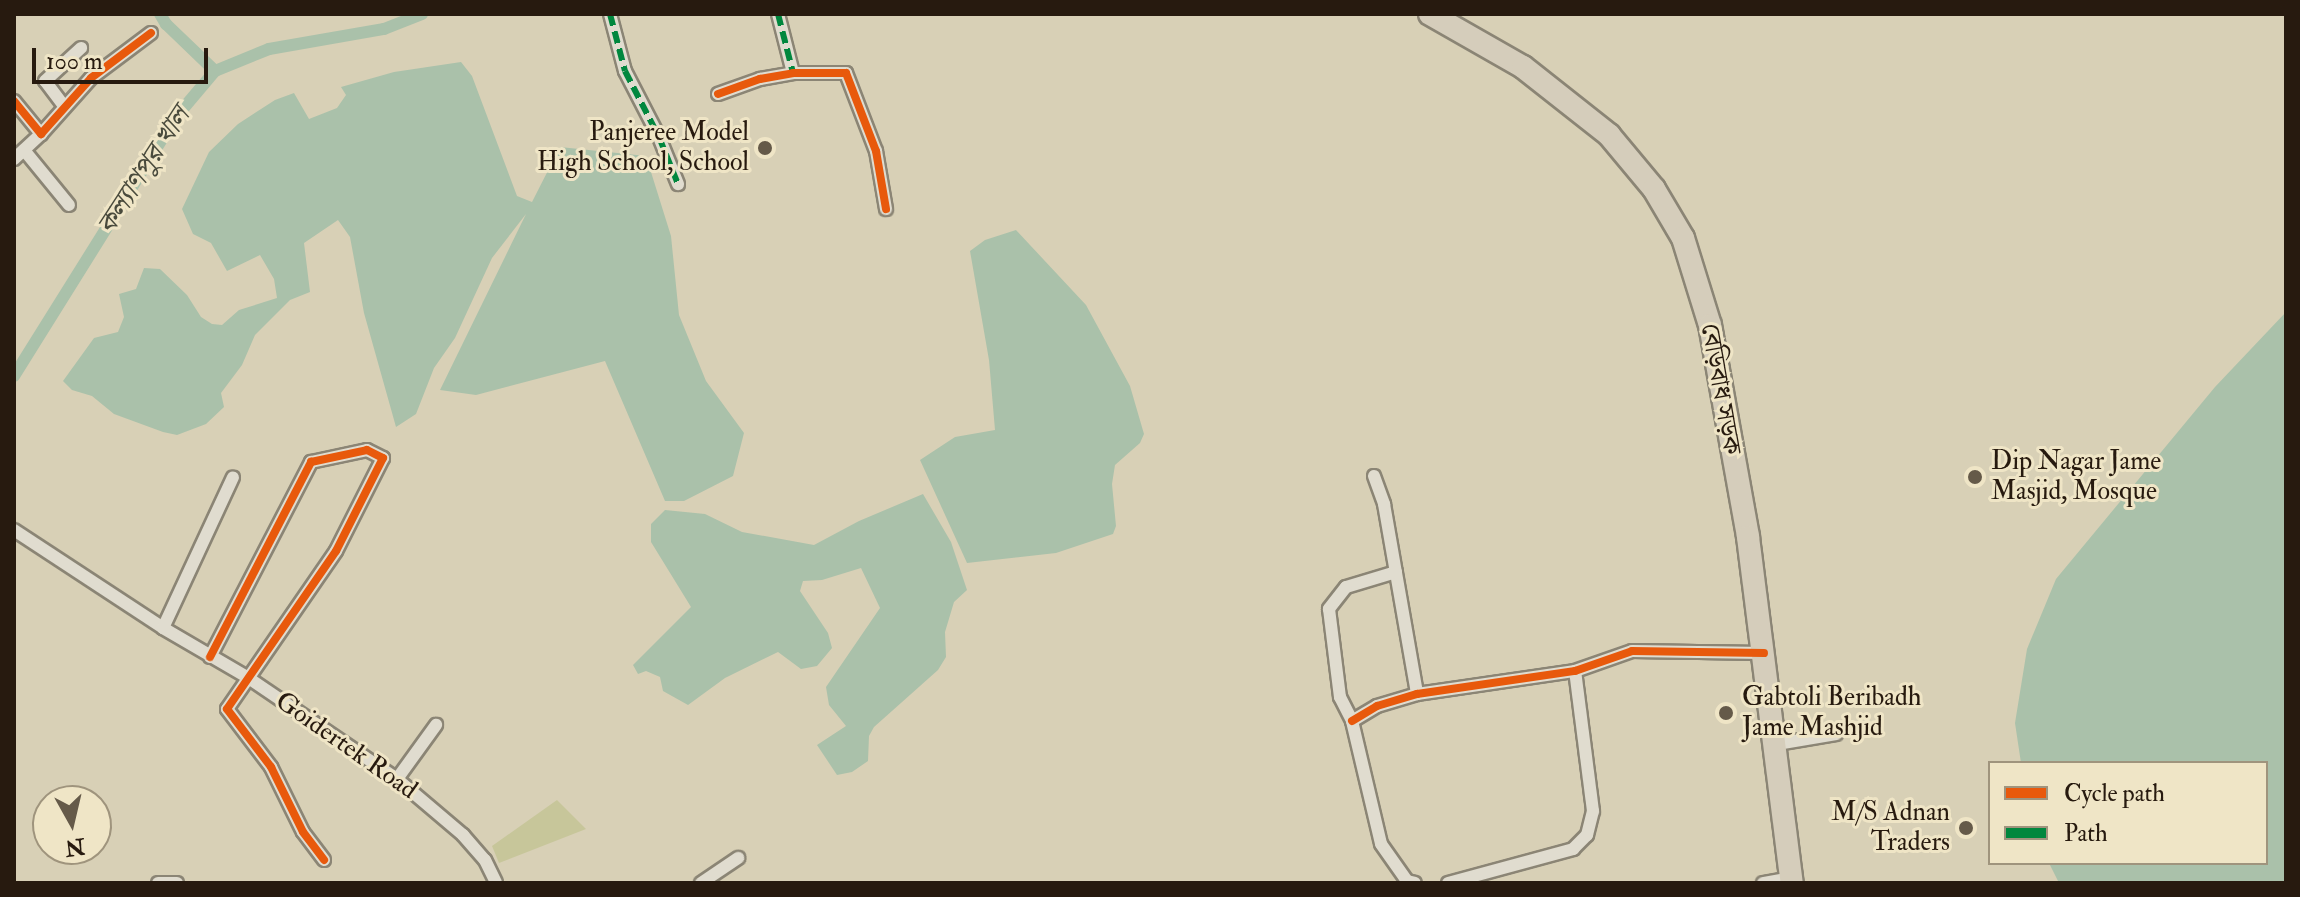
<!DOCTYPE html>
<meta charset="utf-8">
<style>
body{margin:0}
#map{position:relative;width:2300px;height:897px;overflow:hidden;background:#d8d0b6;font-family:"IM FELL Double Pica","Noto Serif Bengali",serif}
div>[style]{position:absolute}
.green>*{inset:0;background:#c7c69a}
.water>*{inset:0;background:#aac1aa}
.canal>*{height:12px;margin:-6px;padding:0 6px;transform-origin:6px;border-radius:6px;background:#aac1aa}
.roads{filter:drop-shadow(2px 0 #8b8575) drop-shadow(-2px 0 #8b8575) drop-shadow(0 2px #8b8575) drop-shadow(0 -2px #8b8575)}
.street>*{height:12px;margin:-6px;padding:0 6px;transform-origin:6px;border-radius:6px;background:#e0dccf}
.highway>*{height:22px;margin:-11px;padding:0 11px;transform-origin:11px;border-radius:11px;background:#d5cdbb}
.quiet>*{height:6px;margin-top:-3px;transform-origin:0;background:repeating-linear-gradient(90deg,#00873e 0 12px,transparent 0 18px)}
.cycleway>*{height:8px;margin:-4px;padding:0 4px;transform-origin:4px;border-radius:4px;background:#e8590c}
.dots>*{width:22px;height:22px;translate:-50% -50%;box-sizing:border-box;border:4px solid #efe5c6;border-radius:50%}
span{translate:-50% -50%;white-space:nowrap;text-align:center;line-height:1.15;-webkit-text-stroke:6px #efe5c6;paint-order:stroke}
.poi-label{font-size:26px;color:#271a0f}
.right{translate:-100% -50%;text-align:right}
.left{translate:0 -50%;text-align:left}
.street-label{font-size:26px;color:#271a0f}
.water-label{font-size:28px;color:#494a3c;font-style:italic}
.frame{position:absolute;inset:0;border:16px solid #271a0f;pointer-events:none}
.legend{position:absolute;left:1988px;top:761px;width:280px;height:104px;box-sizing:border-box;background:#efe5c6;border:2px solid #9f947d;margin:0;padding:10px 14px;list-style:none;font-size:24px;color:#271a0f}
.legend li{display:flex;align-items:center;gap:16px;height:40px}
.legend b{width:40px;border:2px solid #9f947d}
.north{position:absolute;left:32px;top:785px;width:80px;height:80px;box-sizing:border-box;background:#efe5c6;border:2px solid #9f947d;border-radius:50%;rotate:172deg;font-size:22px;font-weight:700;line-height:32px;text-align:center;color:#271a0f}
.north::after{content:'';display:block;margin:auto;width:28px;height:36px;background:#655a49;clip-path:polygon(50% 0,100% 100%,50% 72%,0 100%)}
.scale{position:absolute;left:32px;top:48px;width:176px;height:36px;box-sizing:border-box;border:4px solid #271a0f;border-top:0;padding-left:10px;font-size:24px;line-height:28px;white-space:nowrap;color:#271a0f;-webkit-text-stroke:6px #efe5c6;paint-order:stroke}
</style>
<div id="map">
<div class="green">
<div style="clip-path:polygon(557px 800px,586px 829px,499px 863px,492px 846px)"></div>
</div>
<div class="water">
<div style="clip-path:polygon(461px 62px,472px 76px,517px 196px,532px 202px,560px 147px,646px 156px,671px 236px,679px 315px,706px 381px,744px 433px,733px 476px,684px 501px,665px 501px,605px 361px,476px 395px,440px 390px,526px 214px,492px 258px,455px 338px,434px 368px,416px 414px,396px 427px,364px 313px,350px 237px,338px 220px,304px 243px,310px 292px,290px 300px,255px 335px,242px 365px,221px 393px,224px 407px,206px 424px,177px 435px,163px 432px,114px 414px,92px 396px,72px 390px,63px 381px,94px 338px,118px 332px,124px 317px,119px 294px,136px 289px,144px 268px,160px 269px,187px 295px,201px 317px,212px 324px,222px 325px,239px 310px,277px 298px,274px 279px,260px 255px,227px 271px,211px 243px,193px 234px,182px 209px,209px 152px,238px 124px,275px 100px,294px 93px,309px 119px,337px 108px,346px 95px,341px 87px,394px 72px)"></div>
<div style="clip-path:polygon(1016px 230px,1086px 305px,1130px 386px,1144px 434px,1140px 443px,1115px 465px,1112px 484px,1116px 526px,1113px 534px,1056px 553px,967px 563px,920px 460px,955px 437px,995px 430px,989px 360px,970px 251px,985px 240px)"></div>
<div style="clip-path:polygon(2286px 312px,2286px 883px,2059px 883px,2049px 863px,2266px 863px,2266px 763px,2021px 763px,2015px 723px,2027px 649px,2056px 579px,2215px 387px)"></div>
<div style="clip-path:polygon(923px 494px,951px 542px,967px 590px,954px 602px,945px 632px,946px 657px,938px 670px,874px 727px,869px 736px,868px 761px,852px 772px,837px 775px,817px 745px,846px 726px,829px 705px,826px 687px,880px 608px,861px 568px,822px 580px,803px 581px,800px 591px,828px 633px,832px 648px,817px 666px,801px 669px,778px 652px,725px 678px,688px 705px,663px 691px,660px 677px,646px 671px,638px 674px,633px 665px,691px 607px,651px 542px,651px 524px,665px 510px,705px 514px,742px 532px,814px 545px,859px 521px)"></div>
</div>
<div class="canal">
<div style="left:160px;top:14px;width:12px;rotate:59deg"></div>
<div style="left:166px;top:24px;width:68px;rotate:43.8deg"></div>
<div style="left:14px;top:376px;width:305px;rotate:-58deg"></div>
<div style="left:176px;top:117px;width:60px;rotate:-49.7deg"></div>
<div style="left:215px;top:71px;width:58px;rotate:-22.2deg"></div>
<div style="left:269px;top:49px;width:117px;rotate:-9.9deg"></div>
<div style="left:384px;top:29px;width:41px;rotate:-21.5deg"></div>
</div>
<div class="roads">
<div class="street">
<div style="left:610px;top:14px;width:59px;rotate:75.3deg"></div>
<div style="left:625px;top:71px;width:74px;rotate:62.7deg"></div>
<div style="left:659px;top:137px;width:51px;rotate:68deg"></div>
<div style="left:778px;top:14px;width:61px;rotate:75.7deg"></div>
<div style="left:718px;top:94px;width:45px;rotate:-19.7deg"></div>
<div style="left:760px;top:79px;width:34px;rotate:-10deg"></div>
<div style="left:793px;top:73px;width:53px"></div>
<div style="left:846px;top:73px;width:84px;rotate:69deg"></div>
<div style="left:876px;top:151px;width:59px;rotate:80.2deg"></div>
<div style="left:14px;top:101px;width:43px;rotate:50.7deg"></div>
<div style="left:41px;top:134px;width:75px;rotate:-48.2deg"></div>
<div style="left:91px;top:78px;width:75px;rotate:-36.9deg"></div>
<div style="left:64px;top:106px;width:31px;rotate:-127deg"></div>
<div style="left:45px;top:81px;width:49px;rotate:-42.5deg"></div>
<div style="left:24px;top:150px;width:71px;rotate:50.7deg"></div>
<div style="left:14px;top:159px;width:37px;rotate:-43deg"></div>
<div style="left:1374px;top:476px;width:30px;rotate:70deg"></div>
<div style="left:1384px;top:504px;width:193px;rotate:80.1deg"></div>
<div style="left:14px;top:530px;width:178px;rotate:33.3deg"></div>
<div style="left:163px;top:628px;width:97px;rotate:30.3deg"></div>
<div style="left:247px;top:677px;width:181px;rotate:34.2deg"></div>
<div style="left:397px;top:779px;width:87px;rotate:40.3deg"></div>
<div style="left:463px;top:835px;width:33px;rotate:49deg"></div>
<div style="left:485px;top:860px;width:25px;rotate:64deg"></div>
<div style="left:1396px;top:572px;width:52px;rotate:163.3deg"></div>
<div style="left:1346px;top:587px;width:28px;rotate:128deg"></div>
<div style="left:1329px;top:609px;width:89px;rotate:82.9deg"></div>
<div style="left:1340px;top:697px;width:27px;rotate:63deg"></div>
<div style="left:1352px;top:721px;width:126px;rotate:76.7deg"></div>
<div style="left:1381px;top:844px;width:45px;rotate:54.9deg"></div>
<div style="left:1407px;top:881px;width:8px;rotate:14deg"></div>
<div style="left:163px;top:628px;width:166px;rotate:-65.1deg"></div>
<div style="left:210px;top:657px;width:220px;rotate:-62.6deg"></div>
<div style="left:311px;top:462px;width:57px;rotate:-12.1deg"></div>
<div style="left:367px;top:450px;width:18px;rotate:27deg"></div>
<div style="left:383px;top:458px;width:104px;rotate:116.8deg"></div>
<div style="left:336px;top:551px;width:192px;rotate:124.6deg"></div>
<div style="left:227px;top:709px;width:73px;rotate:52.8deg"></div>
<div style="left:271px;top:767px;width:72px;rotate:63.8deg"></div>
<div style="left:303px;top:832px;width:35px;rotate:53deg"></div>
<div style="left:1352px;top:721px;width:29px;rotate:-31deg"></div>
<div style="left:1377px;top:706px;width:42px;rotate:-16.7deg"></div>
<div style="left:1417px;top:694px;width:160px;rotate:-8.3deg"></div>
<div style="left:1575px;top:671px;width:60px;rotate:-19.3deg"></div>
<div style="left:1632px;top:651px;width:132px;rotate:0.9deg"></div>
<div style="left:1777px;top:744px;width:60px;rotate:-9.6deg"></div>
<div style="left:397px;top:779px;width:67px;rotate:-54.2deg"></div>
<div style="left:158px;top:883px;width:19px"></div>
<div style="left:701px;top:883px;width:45px;rotate:-34deg"></div>
<div style="left:1448px;top:883px;width:130px;rotate:-15.2deg"></div>
<div style="left:1573px;top:849px;width:20px;rotate:-45deg"></div>
<div style="left:1587px;top:835px;width:25px;rotate:-76deg"></div>
<div style="left:1593px;top:811px;width:141px;rotate:-97.3deg"></div>
<div style="left:1763px;top:883px;width:29px;rotate:-10deg"></div>
</div>
<div class="highway">
<div style="left:1430px;top:14px;width:107px;rotate:29.7deg"></div>
<div style="left:1523px;top:67px;width:110px;rotate:38.3deg"></div>
<div style="left:1609px;top:135px;width:70px;rotate:50.2deg"></div>
<div style="left:1654px;top:189px;width:57px;rotate:59.4deg"></div>
<div style="left:1683px;top:238px;width:91px;rotate:72.8deg"></div>
<div style="left:1710px;top:325px;width:215px;rotate:79.8deg"></div>
<div style="left:1748px;top:537px;width:349px;rotate:82.8deg"></div>
</div>
</div>
<div class="quiet">
<div style="left:610px;top:14px;width:59px;rotate:75.3deg"></div>
<div style="left:625px;top:71px;width:74px;rotate:62.7deg"></div>
<div style="left:659px;top:137px;width:51px;rotate:68deg"></div>
<div style="left:778px;top:14px;width:61px;rotate:75.7deg"></div>
</div>
<div class="cycleway">
<div style="left:718px;top:94px;width:45px;rotate:-19.7deg"></div>
<div style="left:760px;top:79px;width:34px;rotate:-10deg"></div>
<div style="left:793px;top:73px;width:53px"></div>
<div style="left:846px;top:73px;width:84px;rotate:69deg"></div>
<div style="left:876px;top:151px;width:59px;rotate:80.2deg"></div>
<div style="left:14px;top:101px;width:43px;rotate:50.7deg"></div>
<div style="left:41px;top:134px;width:75px;rotate:-48.2deg"></div>
<div style="left:91px;top:78px;width:75px;rotate:-36.9deg"></div>
<div style="left:210px;top:657px;width:220px;rotate:-62.6deg"></div>
<div style="left:311px;top:462px;width:57px;rotate:-12.1deg"></div>
<div style="left:367px;top:450px;width:18px;rotate:27deg"></div>
<div style="left:383px;top:458px;width:104px;rotate:116.8deg"></div>
<div style="left:336px;top:551px;width:192px;rotate:124.6deg"></div>
<div style="left:227px;top:709px;width:73px;rotate:52.8deg"></div>
<div style="left:271px;top:767px;width:72px;rotate:63.8deg"></div>
<div style="left:303px;top:832px;width:35px;rotate:53deg"></div>
<div style="left:1352px;top:721px;width:29px;rotate:-31deg"></div>
<div style="left:1377px;top:706px;width:42px;rotate:-16.7deg"></div>
<div style="left:1417px;top:694px;width:160px;rotate:-8.3deg"></div>
<div style="left:1575px;top:671px;width:60px;rotate:-19.3deg"></div>
<div style="left:1632px;top:651px;width:132px;rotate:0.9deg"></div>
</div>
<div class="dots">
<div style="left:765px;top:148px;background:#655a49"></div>
<div style="left:1975px;top:477px;background:#655a49"></div>
<div style="left:1726px;top:713px;background:#655a49"></div>
<div style="left:1966px;top:828px;background:#655a49"></div>
</div>
<div class="poi-label">
<span class="right" style="left:749px;top:148px">Panjeree Model<br>High School, School</span>
<span class="left" style="left:1991px;top:477px">Dip Nagar Jame<br>Masjid, Mosque</span>
<span class="left" style="left:1742px;top:713px">Gabtoli Beribadh<br>Jame Mashjid</span>
<span class="right" style="left:1950px;top:828px">M/S Adnan<br>Traders</span>
</div>
<div class="street-label">
<span style="left:1720px;top:389px;rotate:80deg">বেড়িবাধ সড়ক</span>
<span style="left:346px;top:746px;rotate:35deg">Goidertek Road</span>
</div>
<div class="water-label">
<span style="left:144px;top:171px;rotate:-57deg">কল্যাণপুর খাল</span>
</div>
<div class="frame"></div>
<ul class="legend">
<li><b style="height:10px;background:#e8590c"></b>Cycle path</li>
<li><b style="height:10px;background:#00873e"></b>Path</li>
</ul>
<div class="north">N</div>
<div class="scale">100 m</div>
</div>
